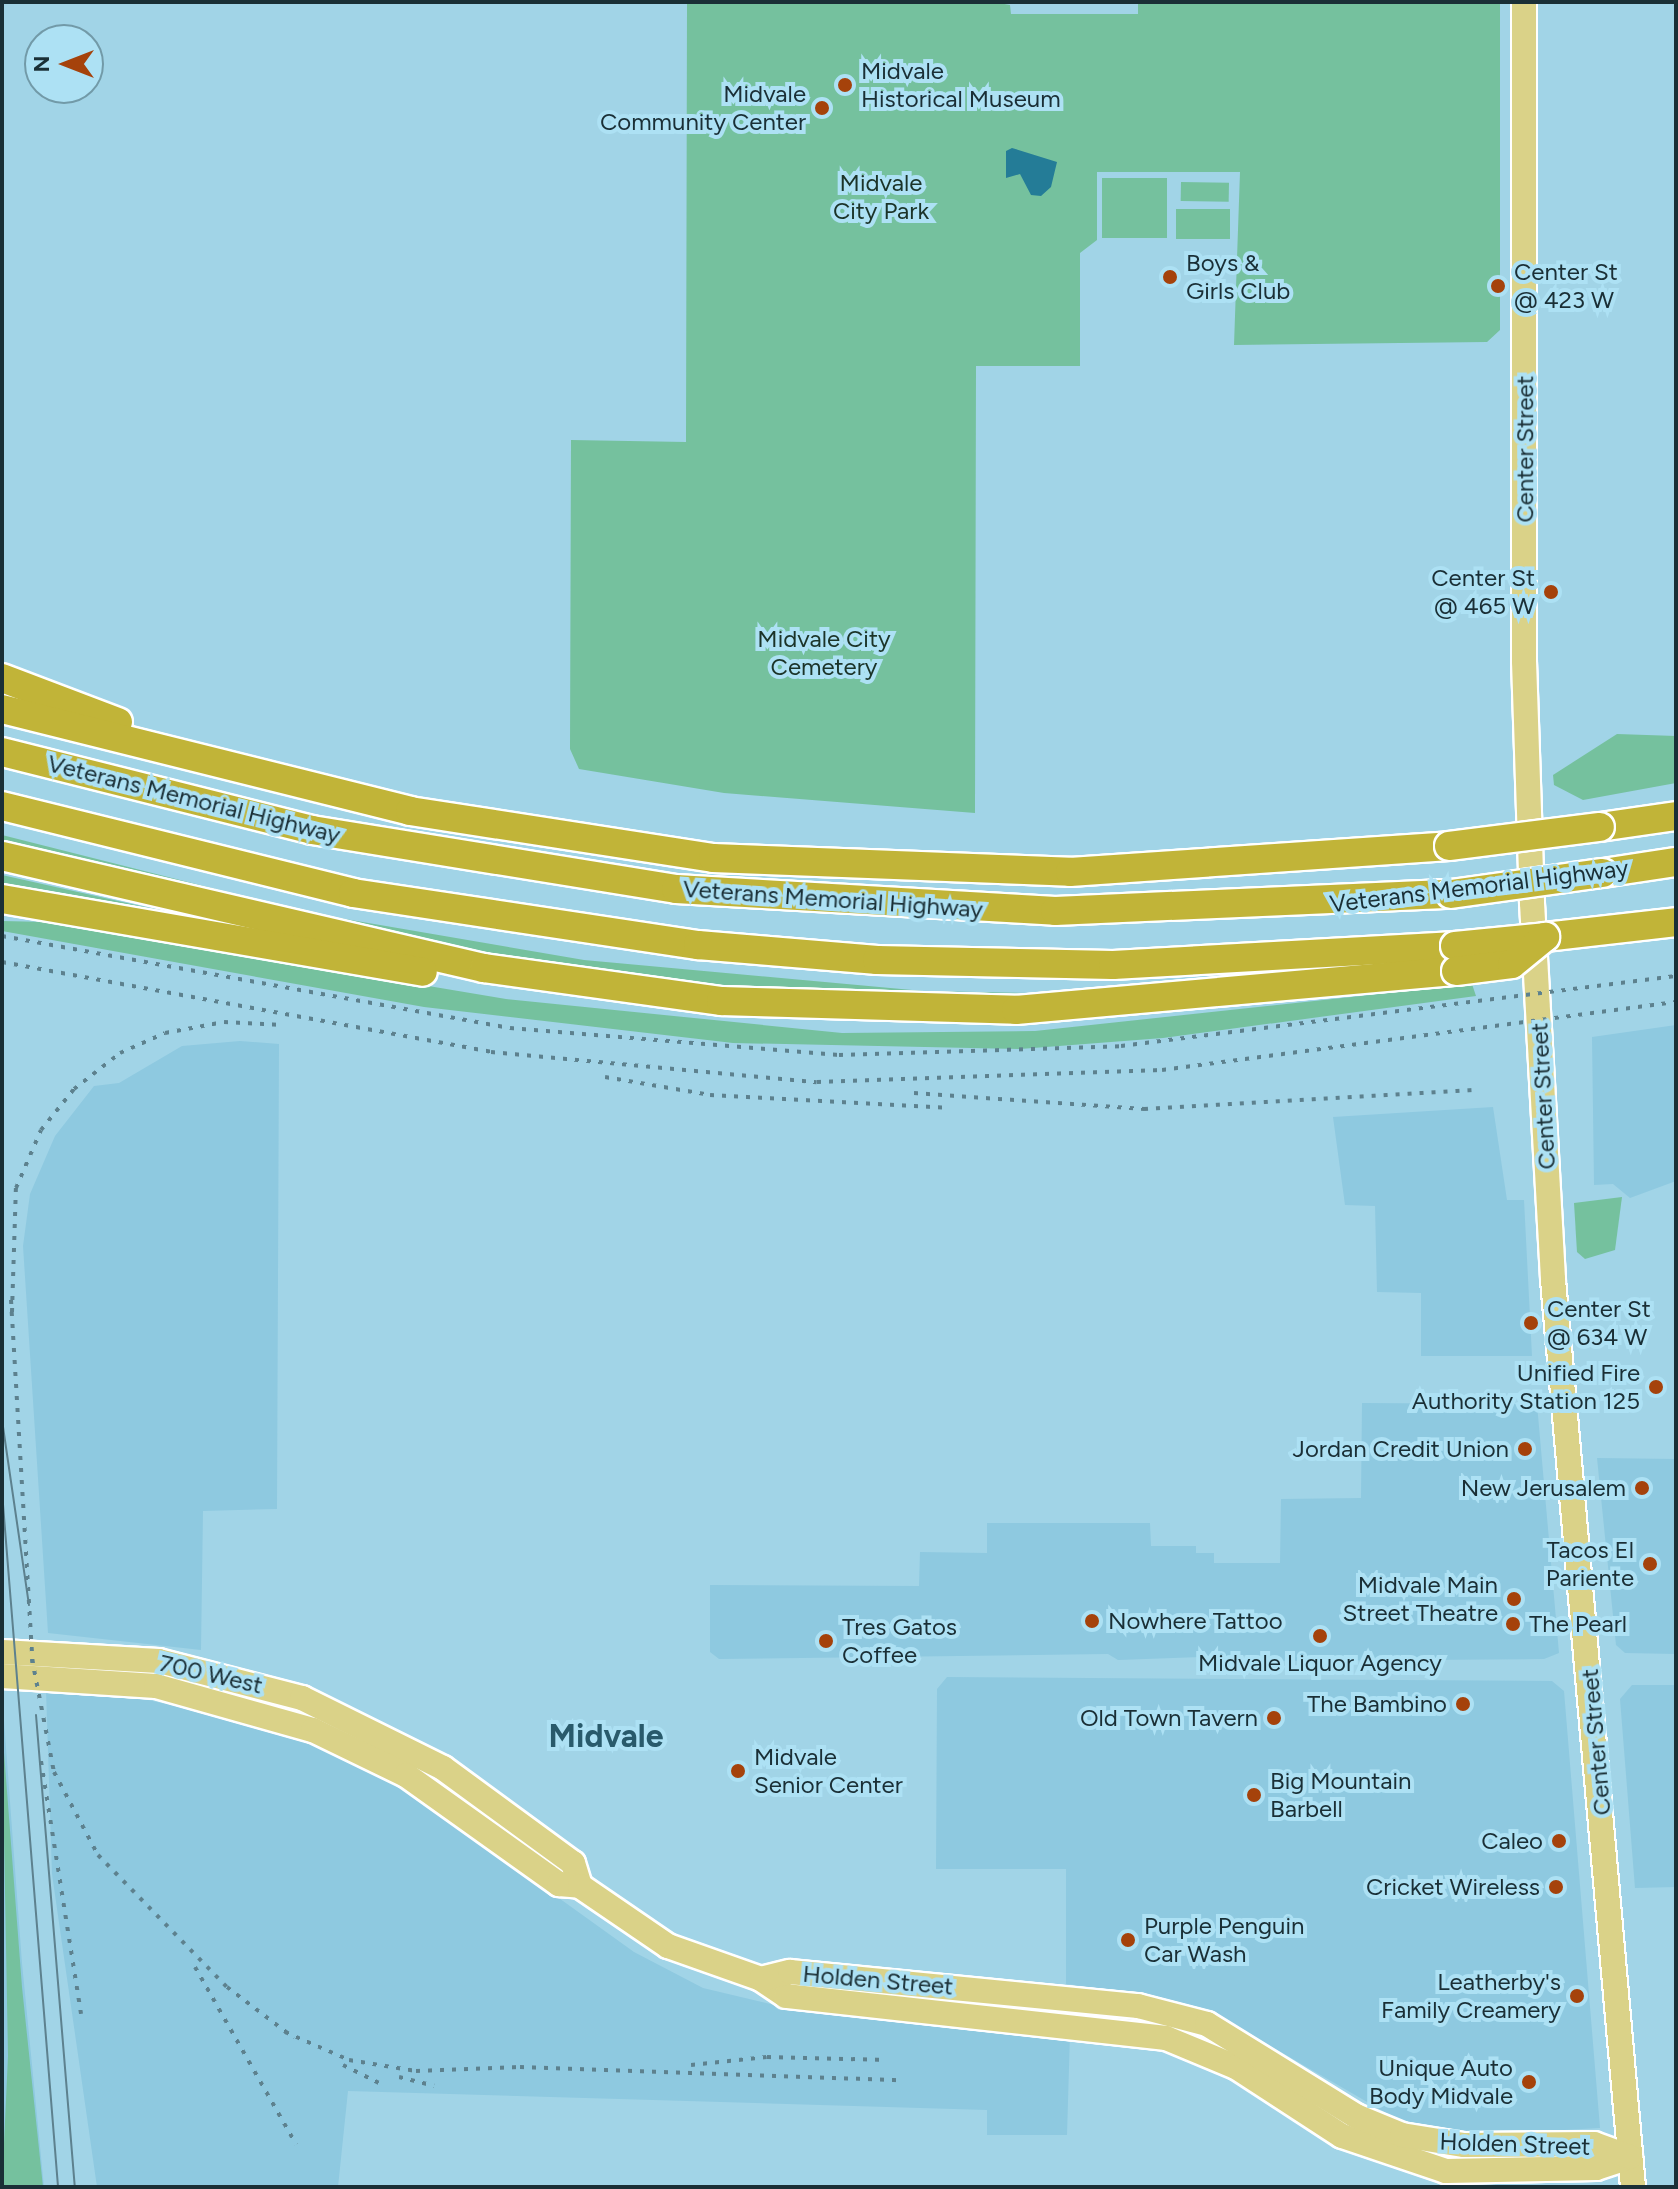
<!DOCTYPE html>
<style>
body{margin:0}
#map{position:relative;width:1678px;height:2189px;overflow:hidden;background:#a1d4e7;font-family:Figtree,sans-serif}
div>[style]{position:absolute}
.built>*{inset:0;background:#8ec9e0}
.green>*{inset:0;background:#75c19e;transform-origin:0 0}
.water>*{inset:0;background:#247c97}
.roads{filter:drop-shadow(2px 0 #fff) drop-shadow(-2px 0 #fff) drop-shadow(0 2px #fff) drop-shadow(0 -2px #fff)}
.major>*{height:24px;margin:-12px;padding:0 12px;transform-origin:12px;border-radius:12px;background:#dad288}
.highway>*{height:28px;margin:-14px;padding:0 14px;transform-origin:14px;border-radius:14px;background:#c1b438}
.tram>*{height:2px;margin:-1px;padding:0 1px;transform-origin:1px;border-radius:1px;background:#5d818e}
.rail>*{height:4px;margin-top:-2px;transform-origin:0;background:repeating-linear-gradient(90deg,#5d818e 0 4px,transparent 0 12px)}
.bridges{filter:drop-shadow(2px 0 #fff) drop-shadow(-2px 0 #fff) drop-shadow(0 2px #fff) drop-shadow(0 -2px #fff)}
.highway-bridge>*{height:28px;margin:-14px;padding:0 14px;transform-origin:14px;border-radius:14px;background:#c1b438}
.dots>*{width:22px;height:22px;translate:-50% -50%;box-sizing:border-box;border:4px solid #ade1f4;border-radius:50%}
span{translate:-50% -50%;white-space:nowrap;text-align:center;line-height:1.15;-webkit-text-stroke:8px #ade1f4;paint-order:stroke}
.poi-label{font-size:24px;color:#1a2f36}
.left{translate:0 -50%;text-align:left}
.right{translate:-100% -50%;text-align:right}
.park-label{font-size:24px;color:#1b3328}
.street-label{font-size:24px;color:#1a2f36}
.district-label{font-size:32px;color:#295a6b;font-weight:700}
.frame{position:absolute;inset:0;border:4px solid #1a2f36;pointer-events:none}
.north{position:absolute;left:24px;top:24px;width:80px;height:80px;box-sizing:border-box;background:#ade1f4;border:2px solid #729aa8;border-radius:50%;rotate:270deg;font-size:22px;font-weight:700;line-height:32px;text-align:center;color:#1a2f36}
.north::after{content:'';display:block;margin:auto;width:28px;height:36px;background:#a5420b;clip-path:polygon(50% 0,100% 100%,50% 72%,0 100%)}
</style>
<div id="map">
<div class="built">
<div style="clip-path:polygon(1676px 1025px,1676px 1181px,1630px 1198px,1613px 1184px,1594px 1185px,1592px 1037px)"></div>
<div style="clip-path:polygon(240px 1041px,279px 1044px,277px 1509px,203px 1511px,201px 1650px,48px 1633px,23px 1246px,30px 1194px,55px 1136px,94px 1086px,119px 1083px,182px 1046px)"></div>
<div style="clip-path:polygon(1493px 1107px,1507px 1200px,1524px 1200px,1532px 1356px,1421px 1356px,1421px 1293px,1377px 1292px,1375px 1206px,1345px 1205px,1333px 1117px)"></div>
<div style="clip-path:polygon(1362px 1403px,1537px 1404px,1559px 1653px,1544px 1659px,1262px 1661px,1256px 1655px,1118px 1660px,1108px 1654px,719px 1659px,710px 1652px,710px 1585px,919px 1586px,920px 1552px,987px 1553px,987px 1523px,1150px 1523px,1151px 1546px,1196px 1546px,1196px 1553px,1214px 1553px,1214px 1563px,1280px 1563px,1281px 1499px,1361px 1498px)"></div>
<div style="clip-path:polygon(1597px 1458px,1676px 1459px,1676px 1654px,1625px 1653px,1616px 1645px)"></div>
<div style="clip-path:polygon(947px 1677px,1552px 1681px,1564px 1691px,1600px 2128px,1477px 2135px,1400px 2121px,1224px 2019px,1152px 1995px,1066px 1984px,1066px 1869px,936px 1869px,937px 1689px)"></div>
<div style="clip-path:polygon(1632px 1685px,1676px 1685px,1676px 1887px,1635px 1888px,1620px 1699px)"></div>
<div style="clip-path:polygon(46px 1690px,107px 1691px,284px 1730px,399px 1783px,634px 1952px,703px 1988px,787px 2008px,1070px 2034px,1067px 2135px,987px 2135px,987px 2110px,348px 2091px,338px 2187px,97px 2187px,52px 1874px)"></div>
<div style="clip-path:polygon(2px 1694px,22px 1963px,44px 2187px,2px 2187px)"></div>
</div>
<div class="green">
<div style="clip-path:polygon(687px 2px,993px 2px,1010px 5px,1011px 14px,1138px 14px,1138px 2px,1500px 2px,1500px 330px,1487px 342px,1234px 345px,1240px 172px,1097px 172px,1097px 240px,1080px 253px,1080px 366px,976px 366px,975px 813px,724px 793px,579px 769px,570px 749px,571px 440px,686px 442px)"></div>
<div style="left:1102px;top:178px;width:65px;height:60px"></div>
<div style="left:1181px;top:182px;width:48px;height:19px;rotate:1deg"></div>
<div style="left:1176px;top:209px;width:54px;height:30px"></div>
<div style="clip-path:polygon(1617px 734px,1676px 736px,1676px 783px,1583px 800px,1554px 785px,1553px 775px)"></div>
<div style="clip-path:polygon(2px 835px,310px 913px,584px 960px,923px 991px,1147px 995px,781px 998px,495px 962px,2px 843px)"></div>
<div style="clip-path:polygon(2px 875px,154px 909px,275px 939px,2px 891px)"></div>
<div style="clip-path:polygon(2px 921px,46px 922px,506px 999px,842px 1033px,1035px 1031px,1472px 984px,1476px 996px,1163px 1038px,1020px 1049px,733px 1043px,424px 1007px,2px 931px)"></div>
<div style="clip-path:polygon(1622px 1197px,1615px 1250px,1585px 1259px,1577px 1252px,1574px 1203px)"></div>
<div style="clip-path:polygon(2px 1726px,22px 1987px,43px 2187px,2px 2187px,8px 2056px)"></div>
</div>
<div class="water">
<div style="clip-path:polygon(1012px 148px,1057px 162px,1051px 187px,1041px 196px,1031px 195px,1020px 174px,1006px 178px,1006px 151px)"></div>
</div>
<div class="roads">
<div class="major">
<div style="left:1524px;top:2px;width:659px;rotate:90deg"></div>
<div style="left:1524px;top:661px;width:242px;rotate:88.1deg"></div>
<div style="left:1532px;top:903px;width:378px;rotate:86.8deg"></div>
<div style="left:1553px;top:1280px;width:911px;rotate:84.96deg"></div>
<div style="left:2px;top:1652px;width:157px;rotate:3.3deg"></div>
<div style="left:159px;top:1661px;width:148px;rotate:14.5deg"></div>
<div style="left:302px;top:1698px;width:157px;rotate:26.4deg"></div>
<div style="left:443px;top:1768px;width:161px;rotate:36.2deg"></div>
<div style="left:573px;top:1863px;width:24px;rotate:73deg"></div>
<div style="left:2px;top:1676px;width:154px;rotate:3.7deg"></div>
<div style="left:156px;top:1686px;width:163px;rotate:15.7deg"></div>
<div style="left:313px;top:1730px;width:103px;rotate:25.8deg"></div>
<div style="left:406px;top:1775px;width:188px;rotate:35.5deg"></div>
<div style="left:559px;top:1884px;width:21px;rotate:5deg"></div>
<div style="left:580px;top:1886px;width:107px;rotate:34.3deg"></div>
<div style="left:668px;top:1946px;width:99px;rotate:19.5deg"></div>
<div style="left:761px;top:1979px;width:30px;rotate:34deg"></div>
<div style="left:786px;top:1996px;width:382px;rotate:6.3deg"></div>
<div style="left:1166px;top:2038px;width:76px;rotate:22.5deg"></div>
<div style="left:1236px;top:2067px;width:126px;rotate:33.1deg"></div>
<div style="left:1342px;top:2136px;width:110px;rotate:18.6deg"></div>
<div style="left:1446px;top:2171px;width:150px;rotate:-1.1deg"></div>
<div style="left:1596px;top:2168px;width:36px;rotate:-18deg"></div>
<div style="left:761px;top:1979px;width:30px;rotate:-14deg"></div>
<div style="left:790px;top:1972px;width:350px;rotate:5.6deg"></div>
<div style="left:1138px;top:2006px;width:71px;rotate:14.6deg"></div>
<div style="left:1207px;top:2024px;width:175px;rotate:31.7deg"></div>
<div style="left:1356px;top:2116px;width:50px;rotate:22.4deg"></div>
<div style="left:1402px;top:2135px;width:63px;rotate:9.2deg"></div>
<div style="left:1464px;top:2145px;width:130px;rotate:-0.4deg"></div>
<div style="left:1594px;top:2144px;width:38px;rotate:20deg"></div>
</div>
<div class="highway">
<div style="left:2px;top:678px;width:124px;rotate:20.8deg"></div>
<div style="left:2px;top:709px;width:421px;rotate:14deg"></div>
<div style="left:410px;top:811px;width:307px;rotate:8.8deg"></div>
<div style="left:713px;top:858px;width:357px;rotate:2.2deg"></div>
<div style="left:1070px;top:872px;width:380px;rotate:-3.9deg"></div>
<div style="left:2px;top:752px;width:320px;rotate:14.1deg"></div>
<div style="left:312px;top:830px;width:369px;rotate:9.2deg"></div>
<div style="left:676px;top:889px;width:380px;rotate:3.3deg"></div>
<div style="left:1055px;top:911px;width:396px;rotate:-2.5deg"></div>
<div style="left:2px;top:806px;width:362px;rotate:13.9deg"></div>
<div style="left:353px;top:893px;width:349px;rotate:8.6deg"></div>
<div style="left:698px;top:945px;width:180px;rotate:4.8deg"></div>
<div style="left:877px;top:960px;width:236px;rotate:1.2deg"></div>
<div style="left:1113px;top:965px;width:343px;rotate:-3.2deg"></div>
<div style="left:1600px;top:827px;width:77px;rotate:-8.2deg"></div>
<div style="left:2px;top:856px;width:495px;rotate:13.1deg"></div>
<div style="left:484px;top:968px;width:239px;rotate:7.9deg"></div>
<div style="left:721px;top:1001px;width:295px;rotate:1.7deg"></div>
<div style="left:1016px;top:1010px;width:442px;rotate:-5.1deg"></div>
<div style="left:1603px;top:873px;width:74px;rotate:-8.6deg"></div>
<div style="left:2px;top:899px;width:427px;rotate:9.8deg"></div>
<div style="left:1545px;top:937px;width:132px;rotate:-6.5deg"></div>
</div>
</div>
<div class="tram">
<div style="left:2px;top:1420px;width:187px;rotate:81.7deg"></div>
<div style="left:2px;top:1492px;width:697px;rotate:85.39deg"></div>
<div style="left:36px;top:1715px;width:474px;rotate:85.3deg"></div>
</div>
<div class="rail">
<div style="left:2px;top:936px;width:516px;rotate:10.27deg"></div>
<div style="left:510px;top:1028px;width:330px;rotate:4.7deg"></div>
<div style="left:839px;top:1055px;width:282px;rotate:-1.8deg"></div>
<div style="left:1121px;top:1046px;width:559px;rotate:-7.19deg"></div>
<div style="left:2px;top:962px;width:497px;rotate:10.4deg"></div>
<div style="left:491px;top:1052px;width:327px;rotate:5.3deg"></div>
<div style="left:817px;top:1082px;width:345px;rotate:-2deg"></div>
<div style="left:1162px;top:1070px;width:518px;rotate:-7.54deg"></div>
<div style="left:605px;top:1077px;width:107px;rotate:9.7deg"></div>
<div style="left:710px;top:1095px;width:237px;rotate:3.1deg"></div>
<div style="left:914px;top:1093px;width:231px;rotate:4deg"></div>
<div style="left:1144px;top:1109px;width:330px;rotate:-3.3deg"></div>
<div style="left:11px;top:1300px;width:368px;rotate:86.6deg"></div>
<div style="left:12px;top:1312px;width:124px;rotate:-88.2deg"></div>
<div style="left:16px;top:1188px;width:63px;rotate:-66.7deg"></div>
<div style="left:41px;top:1130px;width:53px;rotate:-51.2deg"></div>
<div style="left:74px;top:1089px;width:58px;rotate:-38deg"></div>
<div style="left:120px;top:1053px;width:49px;rotate:-24deg"></div>
<div style="left:165px;top:1033px;width:60px;rotate:-10.6deg"></div>
<div style="left:224px;top:1022px;width:59px;rotate:2.9deg"></div>
<div style="left:32px;top:1659px;width:115px;rotate:79deg"></div>
<div style="left:54px;top:1772px;width:94px;rotate:62.1deg"></div>
<div style="left:98px;top:1855px;width:185px;rotate:45.7deg"></div>
<div style="left:227px;top:1987px;width:84px;rotate:37.3deg"></div>
<div style="left:41px;top:1761px;width:256px;rotate:81deg"></div>
<div style="left:195px;top:1967px;width:204px;rotate:60.3deg"></div>
<div style="left:285px;top:2032px;width:70px;rotate:23.6deg"></div>
<div style="left:349px;top:2060px;width:68px;rotate:9.3deg"></div>
<div style="left:416px;top:2071px;width:104px;rotate:-2.2deg"></div>
<div style="left:520px;top:2067px;width:380px;rotate:2deg"></div>
<div style="left:343px;top:2065px;width:40px;rotate:26.6deg"></div>
<div style="left:691px;top:2065px;width:76px;rotate:-6deg"></div>
<div style="left:767px;top:2057px;width:120px;rotate:1.4deg"></div>
<div style="left:399px;top:2077px;width:36px;rotate:14deg"></div>
</div>
<div class="bridges">
<div class="highway-bridge">
<div style="left:1449px;top:846px;width:152px;rotate:-7.2deg"></div>
<div style="left:1451px;top:894px;width:153px;rotate:-7.9deg"></div>
<div style="left:1455px;top:946px;width:90px;rotate:-5.7deg"></div>
<div style="left:1456px;top:971px;width:56px;rotate:-7.1deg"></div>
<div style="left:1512px;top:964px;width:43px;rotate:-39.3deg"></div>
</div>
</div>
<div class="dots">
<div style="left:845px;top:85px;background:#a5420b"></div>
<div style="left:822px;top:108px;background:#a5420b"></div>
<div style="left:1170px;top:277px;background:#a5420b"></div>
<div style="left:1498px;top:286px;background:#a5420b"></div>
<div style="left:1551px;top:592px;background:#a5420b"></div>
<div style="left:1531px;top:1323px;background:#a5420b"></div>
<div style="left:1656px;top:1387px;background:#a5420b"></div>
<div style="left:1525px;top:1449px;background:#a5420b"></div>
<div style="left:1642px;top:1488px;background:#a5420b"></div>
<div style="left:1650px;top:1564px;background:#a5420b"></div>
<div style="left:1514px;top:1599px;background:#a5420b"></div>
<div style="left:1092px;top:1621px;background:#a5420b"></div>
<div style="left:1513px;top:1624px;background:#a5420b"></div>
<div style="left:1320px;top:1636px;background:#a5420b"></div>
<div style="left:826px;top:1641px;background:#a5420b"></div>
<div style="left:1463px;top:1704px;background:#a5420b"></div>
<div style="left:1274px;top:1718px;background:#a5420b"></div>
<div style="left:738px;top:1771px;background:#a5420b"></div>
<div style="left:1254px;top:1795px;background:#a5420b"></div>
<div style="left:1559px;top:1841px;background:#a5420b"></div>
<div style="left:1556px;top:1887px;background:#a5420b"></div>
<div style="left:1128px;top:1940px;background:#a5420b"></div>
<div style="left:1577px;top:1996px;background:#a5420b"></div>
<div style="left:1529px;top:2082px;background:#a5420b"></div>
</div>
<div class="poi-label">
<span class="left" style="left:861px;top:85px">Midvale<br>Historical Museum</span>
<span class="right" style="left:806px;top:108px">Midvale<br>Community Center</span>
<span class="left" style="left:1186px;top:277px">Boys &amp;<br>Girls Club</span>
<span class="left" style="left:1514px;top:286px">Center St<br>@ 423 W</span>
<span class="right" style="left:1535px;top:592px">Center St<br>@ 465 W</span>
<span class="left" style="left:1547px;top:1323px">Center St<br>@ 634 W</span>
<span class="right" style="left:1640px;top:1387px">Unified Fire<br>Authority Station 125</span>
<span class="right" style="left:1509px;top:1449px">Jordan Credit Union</span>
<span class="right" style="left:1626px;top:1488px">New Jerusalem</span>
<span class="right" style="left:1634px;top:1564px">Tacos El<br>Pariente</span>
<span class="right" style="left:1498px;top:1599px">Midvale Main<br>Street Theatre</span>
<span class="left" style="left:1108px;top:1621px">Nowhere Tattoo</span>
<span class="left" style="left:1529px;top:1624px">The Pearl</span>
<span class="left" style="left:842px;top:1641px">Tres Gatos<br>Coffee</span>
<span style="left:1320px;top:1663px">Midvale Liquor Agency</span>
<span class="right" style="left:1447px;top:1704px">The Bambino</span>
<span class="right" style="left:1258px;top:1718px">Old Town Tavern</span>
<span class="left" style="left:754px;top:1771px">Midvale<br>Senior Center</span>
<span class="left" style="left:1270px;top:1795px">Big Mountain<br>Barbell</span>
<span class="right" style="left:1543px;top:1841px">Caleo</span>
<span class="right" style="left:1540px;top:1887px">Cricket Wireless</span>
<span class="left" style="left:1144px;top:1940px">Purple Penguin<br>Car Wash</span>
<span class="right" style="left:1561px;top:1996px">Leatherby's<br>Family Creamery</span>
<span class="right" style="left:1513px;top:2082px">Unique Auto<br>Body Midvale</span>
</div>
<div class="park-label">
<span style="left:881px;top:197px">Midvale<br>City Park</span>
<span style="left:824px;top:653px">Midvale City<br>Cemetery</span>
</div>
<div class="street-label">
<span style="left:1525px;top:449px;rotate:-90deg">Center Street</span>
<span style="left:194px;top:799px;rotate:14deg">Veterans Memorial Highway</span>
<span style="left:1479px;top:886px;rotate:-7deg">Veterans Memorial Highway</span>
<span style="left:833px;top:899px;rotate:4deg">Veterans Memorial Highway</span>
<span style="left:1543px;top:1096px;rotate:-93deg">Center Street</span>
<span style="left:211px;top:1674px;rotate:13deg">700 West</span>
<span style="left:1596px;top:1742px;rotate:-95deg">Center Street</span>
<span style="left:878px;top:1980px;rotate:5deg">Holden Street</span>
<span style="left:1515px;top:2144px;rotate:2deg">Holden Street</span>
</div>
<div class="district-label">
<span style="left:606px;top:1736px">Midvale</span>
</div>
<div class="frame"></div>
<div class="north">N</div>
</div>
